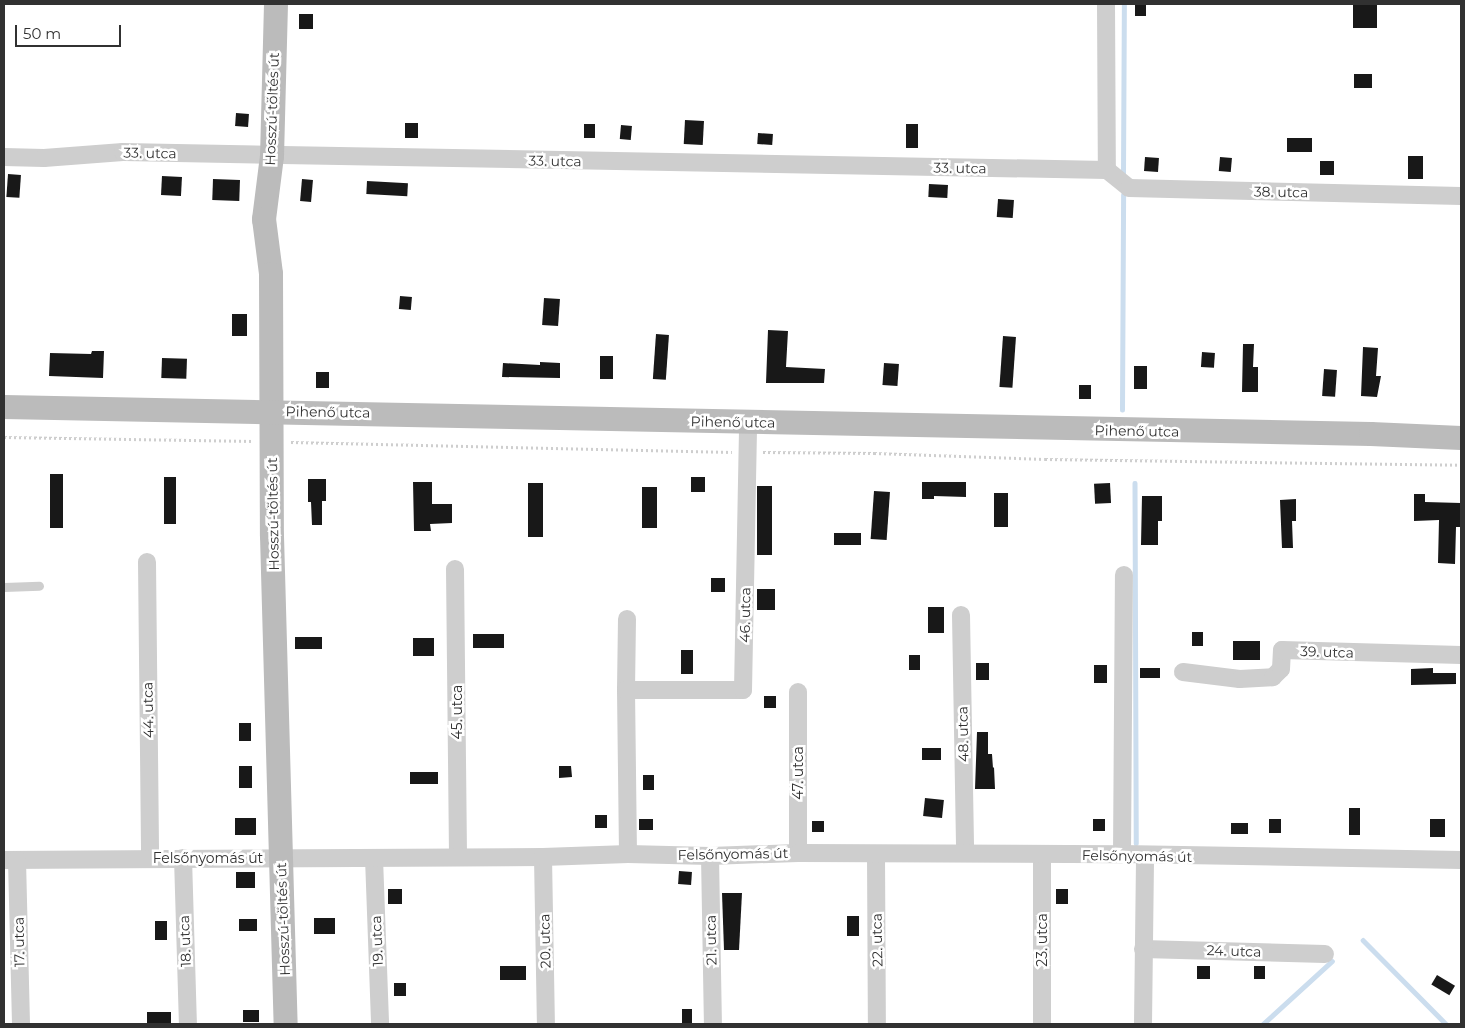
<!DOCTYPE html>
<meta charset="utf-8">
<style>
body{margin:0}
#map{position:relative;width:1465px;height:1028px;overflow:hidden;background:#fff;font-family:Montserrat,sans-serif}
div>[style]{position:absolute}
.stream>*{height:4.5px;margin:-2.25px;padding:0 2.25px;transform-origin:2.25px;border-radius:2.25px;background:#cbddee}
.building>*{inset:0;background:#181818;transform-origin:0 0}
.path>*{height:2.5px;margin-top:-1.25px;transform-origin:0;background:repeating-linear-gradient(90deg,#cecece 0 2.5px,transparent 0 5px)}
.lane>*{height:9px;margin:-4.5px;padding:0 4.5px;transform-origin:4.5px;border-radius:4.5px;background:#cecece}
.street>*{height:18px;margin:-9px;padding:0 9px;transform-origin:9px;border-radius:9px;background:#cecece}
.secondary>*{height:24px;margin:-12px;padding:0 12px;transform-origin:12px;border-radius:12px;background:#bbb}
span{translate:-50% -50%;white-space:nowrap;text-align:center;line-height:1.15;-webkit-text-stroke:5px #fff;paint-order:stroke}
.street-label{font-size:14px;color:#313131}
.frame{position:absolute;inset:0;border:5px solid #313131;pointer-events:none}
.scale{position:absolute;left:15px;top:25px;width:106px;height:22px;box-sizing:border-box;border:2px solid #313131;border-top:0;padding-left:6px;font-size:15px;line-height:18px;white-space:nowrap;color:#313131;-webkit-text-stroke:4px #fff;paint-order:stroke}
</style>
<div id="map">
<div class="stream">
<div style="left:1123px;top:174px;width:170px;rotate:-89.7deg"></div>
<div style="left:1122px;top:410px;width:215px;rotate:-89.7deg"></div>
<div style="left:1135px;top:483px;width:360px;rotate:89.8deg"></div>
<div style="left:1363px;top:940px;width:118px;rotate:45.3deg"></div>
<div style="left:1263px;top:1024px;width:93px;rotate:-42.4deg"></div>
</div>
<div class="building">
<div style="left:1135px;top:4px;width:11px;height:12px"></div>
<div style="left:1353px;top:4px;width:24px;height:24px"></div>
<div style="left:299px;top:14px;width:14px;height:15px"></div>
<div style="left:1354px;top:74px;width:18px;height:14px"></div>
<div style="left:236px;top:113px;width:13px;height:13px;rotate:4deg"></div>
<div style="left:685px;top:120px;width:19px;height:24px;rotate:3deg"></div>
<div style="left:405px;top:123px;width:13px;height:15px"></div>
<div style="left:584px;top:124px;width:11px;height:14px"></div>
<div style="left:906px;top:124px;width:12px;height:24px"></div>
<div style="left:621px;top:125px;width:11px;height:14px;rotate:5deg"></div>
<div style="left:758px;top:133px;width:15px;height:11px;rotate:4deg"></div>
<div style="left:1287px;top:138px;width:25px;height:14px"></div>
<div style="left:1408px;top:156px;width:15px;height:23px"></div>
<div style="left:1145px;top:157px;width:14px;height:14px;rotate:4deg"></div>
<div style="left:1220px;top:157px;width:12px;height:14px;rotate:5deg"></div>
<div style="left:1320px;top:161px;width:14px;height:14px"></div>
<div style="left:8px;top:174px;width:13px;height:23px;rotate:4deg"></div>
<div style="left:162px;top:176px;width:20px;height:19px;rotate:3deg"></div>
<div style="left:213px;top:179px;width:27px;height:21px;rotate:2deg"></div>
<div style="left:302px;top:179px;width:11px;height:22px;rotate:5deg"></div>
<div style="left:367px;top:181px;width:41px;height:13px;rotate:3deg"></div>
<div style="left:929px;top:184px;width:19px;height:13px;rotate:3deg"></div>
<div style="left:998px;top:199px;width:16px;height:18px;rotate:4deg"></div>
<div style="left:400px;top:296px;width:12px;height:13px;rotate:5deg"></div>
<div style="left:544px;top:298px;width:16px;height:27px;rotate:4deg"></div>
<div style="left:232px;top:314px;width:15px;height:22px"></div>
<div style="clip-path:polygon(768px 330px,788px 331px,786px 367px,825px 369px,824px 383px,766px 383px)"></div>
<div style="left:656px;top:334px;width:13px;height:45px;rotate:4deg"></div>
<div style="left:1003px;top:336px;width:13px;height:51px;rotate:4deg"></div>
<div style="clip-path:polygon(1243px 344px,1254px 344px,1253px 367px,1258px 367px,1258px 392px,1242px 392px)"></div>
<div style="clip-path:polygon(1363px 347px,1378px 348px,1376px 376px,1381px 376px,1377px 397px,1361px 396px)"></div>
<div style="clip-path:polygon(92px 351px,104px 351px,103px 378px,49px 376px,50px 353px,91px 354px)"></div>
<div style="left:1202px;top:352px;width:13px;height:15px;rotate:4deg"></div>
<div style="left:600px;top:356px;width:13px;height:23px"></div>
<div style="left:162px;top:358px;width:25px;height:20px;rotate:2deg"></div>
<div style="clip-path:polygon(540px 362px,560px 363px,560px 378px,502px 377px,503px 363px,540px 365px)"></div>
<div style="left:884px;top:363px;width:15px;height:22px;rotate:4deg"></div>
<div style="left:1134px;top:366px;width:13px;height:23px"></div>
<div style="left:1324px;top:369px;width:13px;height:27px;rotate:4deg"></div>
<div style="left:316px;top:372px;width:13px;height:16px"></div>
<div style="left:1079px;top:385px;width:12px;height:14px"></div>
<div style="left:50px;top:474px;width:13px;height:54px"></div>
<div style="left:164px;top:477px;width:12px;height:47px"></div>
<div style="left:691px;top:477px;width:14px;height:15px"></div>
<div style="clip-path:polygon(308px 479px,326px 479px,326px 501px,322px 501px,322px 525px,312px 525px,311px 502px,308px 502px)"></div>
<div style="clip-path:polygon(413px 482px,432px 482px,432px 504px,452px 504px,452px 523px,430px 524px,431px 531px,414px 531px)"></div>
<div style="clip-path:polygon(922px 482px,966px 482px,966px 497px,934px 496px,934px 499px,922px 499px)"></div>
<div style="left:528px;top:483px;width:15px;height:54px"></div>
<div style="left:1110px;top:483px;width:20px;height:16px;rotate:87deg"></div>
<div style="left:757px;top:486px;width:15px;height:69px"></div>
<div style="left:642px;top:487px;width:15px;height:41px"></div>
<div style="left:874px;top:491px;width:16px;height:48px;rotate:4deg"></div>
<div style="left:994px;top:493px;width:14px;height:34px"></div>
<div style="clip-path:polygon(1414px 494px,1425px 494px,1425px 502px,1461px 503px,1461px 527px,1456px 527px,1455px 564px,1438px 563px,1439px 520px,1414px 521px)"></div>
<div style="clip-path:polygon(1142px 496px,1162px 496px,1162px 521px,1158px 521px,1158px 545px,1141px 545px)"></div>
<div style="clip-path:polygon(1296px 499px,1296px 521px,1292px 521px,1293px 548px,1282px 548px,1280px 500px)"></div>
<div style="left:834px;top:533px;width:27px;height:12px"></div>
<div style="left:711px;top:578px;width:14px;height:14px"></div>
<div style="left:757px;top:589px;width:18px;height:21px"></div>
<div style="left:928px;top:607px;width:16px;height:26px"></div>
<div style="left:1192px;top:632px;width:11px;height:14px"></div>
<div style="left:504px;top:634px;width:14px;height:31px;rotate:90deg"></div>
<div style="left:295px;top:637px;width:27px;height:12px"></div>
<div style="left:413px;top:638px;width:21px;height:18px"></div>
<div style="left:1260px;top:641px;width:19px;height:27px;rotate:90deg"></div>
<div style="left:681px;top:650px;width:12px;height:24px"></div>
<div style="left:909px;top:655px;width:11px;height:15px"></div>
<div style="left:976px;top:663px;width:13px;height:17px"></div>
<div style="left:1107px;top:665px;width:18px;height:13px;rotate:90deg"></div>
<div style="left:1140px;top:668px;width:20px;height:10px"></div>
<div style="clip-path:polygon(1433px 668px,1433px 673px,1456px 673px,1456px 684px,1411px 685px,1411px 669px)"></div>
<div style="left:764px;top:696px;width:12px;height:12px"></div>
<div style="left:239px;top:723px;width:12px;height:18px"></div>
<div style="clip-path:polygon(977px 732px,988px 732px,988px 754px,992px 754px,993px 768px,994px 767px,995px 789px,975px 789px)"></div>
<div style="left:922px;top:748px;width:19px;height:12px"></div>
<div style="left:252px;top:766px;width:22px;height:13px;rotate:90deg"></div>
<div style="clip-path:polygon(559px 766px,571px 766px,572px 777px,559px 778px)"></div>
<div style="left:410px;top:772px;width:28px;height:12px"></div>
<div style="left:643px;top:775px;width:11px;height:15px"></div>
<div style="left:925px;top:798px;width:19px;height:18px;rotate:6deg"></div>
<div style="left:1349px;top:808px;width:11px;height:27px"></div>
<div style="left:595px;top:815px;width:12px;height:13px"></div>
<div style="left:256px;top:818px;width:17px;height:21px;rotate:90deg"></div>
<div style="left:639px;top:819px;width:14px;height:11px"></div>
<div style="left:1105px;top:819px;width:12px;height:12px;rotate:90deg"></div>
<div style="left:1269px;top:819px;width:12px;height:14px"></div>
<div style="left:1430px;top:819px;width:15px;height:18px"></div>
<div style="left:812px;top:821px;width:12px;height:11px"></div>
<div style="left:1231px;top:823px;width:17px;height:11px"></div>
<div style="left:679px;top:871px;width:13px;height:13px;rotate:4deg"></div>
<div style="left:236px;top:872px;width:19px;height:16px"></div>
<div style="left:388px;top:889px;width:14px;height:15px"></div>
<div style="left:1056px;top:889px;width:12px;height:15px"></div>
<div style="clip-path:polygon(722px 893px,742px 893px,739px 950px,724px 950px)"></div>
<div style="left:847px;top:916px;width:12px;height:20px"></div>
<div style="left:314px;top:918px;width:21px;height:16px"></div>
<div style="left:239px;top:919px;width:18px;height:12px"></div>
<div style="left:155px;top:921px;width:12px;height:19px"></div>
<div style="left:500px;top:966px;width:26px;height:14px"></div>
<div style="left:1197px;top:966px;width:13px;height:13px"></div>
<div style="left:1254px;top:966px;width:11px;height:13px"></div>
<div style="left:1437px;top:975px;width:21px;height:11px;rotate:31deg"></div>
<div style="left:394px;top:983px;width:12px;height:13px"></div>
<div style="left:682px;top:1009px;width:10px;height:15px"></div>
<div style="left:243px;top:1010px;width:16px;height:12px"></div>
<div style="left:147px;top:1012px;width:24px;height:12px"></div>
</div>
<div class="path">
<div style="left:4px;top:437px;width:249px;rotate:0.9deg"></div>
<div style="left:291px;top:442px;width:441px;rotate:1.3deg"></div>
<div style="left:763px;top:452px;width:111px;rotate:0.5deg"></div>
<div style="left:874px;top:453px;width:171px;rotate:2deg"></div>
<div style="left:1045px;top:459px;width:416px;rotate:0.8deg"></div>
</div>
<div class="lane">
<div style="left:4px;top:587px;width:35px;rotate:-2deg"></div>
</div>
<div class="street">
<div style="left:1106px;top:4px;width:166px;rotate:89.7deg"></div>
<div style="left:4px;top:157px;width:40px;rotate:1.4deg"></div>
<div style="left:44px;top:158px;width:79px;rotate:-4.3deg"></div>
<div style="left:123px;top:152px;width:984px;rotate:1.05deg"></div>
<div style="left:1107px;top:170px;width:28px;rotate:39deg"></div>
<div style="left:1129px;top:188px;width:332px;rotate:1.4deg"></div>
<div style="left:147px;top:562px;width:297px;rotate:89.4deg"></div>
<div style="left:455px;top:569px;width:287px;rotate:89.4deg"></div>
<div style="left:961px;top:615px;width:238px;rotate:89deg"></div>
<div style="left:1183px;top:672px;width:57px;rotate:7deg"></div>
<div style="left:1240px;top:679px;width:33px;rotate:-3deg"></div>
<div style="left:1273px;top:677px;width:11px;rotate:-45deg"></div>
<div style="left:1281px;top:669px;width:19px;rotate:-87deg"></div>
<div style="left:1282px;top:650px;width:179px;rotate:1.6deg"></div>
<div style="left:626px;top:690px;width:71px;rotate:-89.2deg"></div>
<div style="left:798px;top:692px;width:161px;rotate:90deg"></div>
<div style="left:628px;top:854px;width:164px;rotate:-90.7deg"></div>
<div style="left:626px;top:690px;width:117px"></div>
<div style="left:743px;top:690px;width:268px;rotate:-88.9deg"></div>
<div style="left:1122px;top:854px;width:279px;rotate:-89.6deg"></div>
<div style="left:876px;top:855px;width:169px;rotate:89.7deg"></div>
<div style="left:1042px;top:855px;width:169px;rotate:90deg"></div>
<div style="left:710px;top:856px;width:168px;rotate:89deg"></div>
<div style="left:543px;top:857px;width:167px;rotate:89deg"></div>
<div style="left:183px;top:858px;width:166px;rotate:88.3deg"></div>
<div style="left:374px;top:858px;width:166px;rotate:87.9deg"></div>
<div style="left:4px;top:860px;width:539px;rotate:-0.32deg"></div>
<div style="left:543px;top:857px;width:85px;rotate:-2deg"></div>
<div style="left:628px;top:854px;width:82px;rotate:1.4deg"></div>
<div style="left:710px;top:856px;width:88px;rotate:-2deg"></div>
<div style="left:798px;top:853px;width:324px;rotate:0.2deg"></div>
<div style="left:1122px;top:854px;width:339px;rotate:1deg"></div>
<div style="left:17px;top:860px;width:164px;rotate:88.6deg"></div>
<div style="left:1143px;top:949px;width:182px;rotate:1.6deg"></div>
<div style="left:1143px;top:1024px;width:168px;rotate:-89.3deg"></div>
</div>
<div class="secondary">
<div style="left:276px;top:4px;width:152px;rotate:91.5deg"></div>
<div style="left:272px;top:156px;width:64px;rotate:97.2deg"></div>
<div style="left:264px;top:219px;width:55px;rotate:82.7deg"></div>
<div style="left:271px;top:274px;width:262px;rotate:89.8deg"></div>
<div style="left:272px;top:536px;width:488px;rotate:88.4deg"></div>
<div style="left:4px;top:407px;width:1367px;rotate:1.13deg"></div>
<div style="left:1371px;top:434px;width:90px;rotate:2.5deg"></div>
</div>
<div class="street-label">
<span style="left:272px;top:109px;rotate:-88deg">Hosszú-töltés út</span>
<span style="left:150px;top:153px;rotate:1deg">33. utca</span>
<span style="left:555px;top:161px;rotate:1deg">33. utca</span>
<span style="left:960px;top:168px;rotate:1deg">33. utca</span>
<span style="left:1281px;top:192px;rotate:1deg">38. utca</span>
<span style="left:328px;top:412px;rotate:1deg">Pihenő utca</span>
<span style="left:733px;top:422px;rotate:1deg">Pihenő utca</span>
<span style="left:1137px;top:431px;rotate:1deg">Pihenő utca</span>
<span style="left:273px;top:514px;rotate:-91deg">Hosszú-töltés út</span>
<span style="left:745px;top:615px;rotate:-89deg">46. utca</span>
<span style="left:1327px;top:652px;rotate:2deg">39. utca</span>
<span style="left:148px;top:710px;rotate:-91deg">44. utca</span>
<span style="left:457px;top:712px;rotate:-90deg">45. utca</span>
<span style="left:963px;top:734px;rotate:-91deg">48. utca</span>
<span style="left:798px;top:773px;rotate:-90deg">47. utca</span>
<span style="left:733px;top:854px;rotate:-1deg">Felsőnyomás út</span>
<span style="left:1137px;top:856px;rotate:1deg">Felsőnyomás út</span>
<span style="left:208px;top:858px">Felsőnyomás út</span>
<span style="left:283px;top:919px;rotate:-92deg">Hosszú-töltés út</span>
<span style="left:711px;top:940px;rotate:-91deg">21. utca</span>
<span style="left:877px;top:940px;rotate:-91deg">22. utca</span>
<span style="left:1042px;top:940px;rotate:-90deg">23. utca</span>
<span style="left:185px;top:941px;rotate:-92deg">18. utca</span>
<span style="left:377px;top:941px;rotate:-92deg">19. utca</span>
<span style="left:545px;top:941px;rotate:-91deg">20. utca</span>
<span style="left:19px;top:942px;rotate:-91deg">17. utca</span>
<span style="left:1234px;top:951px;rotate:2deg">24. utca</span>
</div>
<div class="frame"></div>
<div class="scale">50 m</div>
</div>
